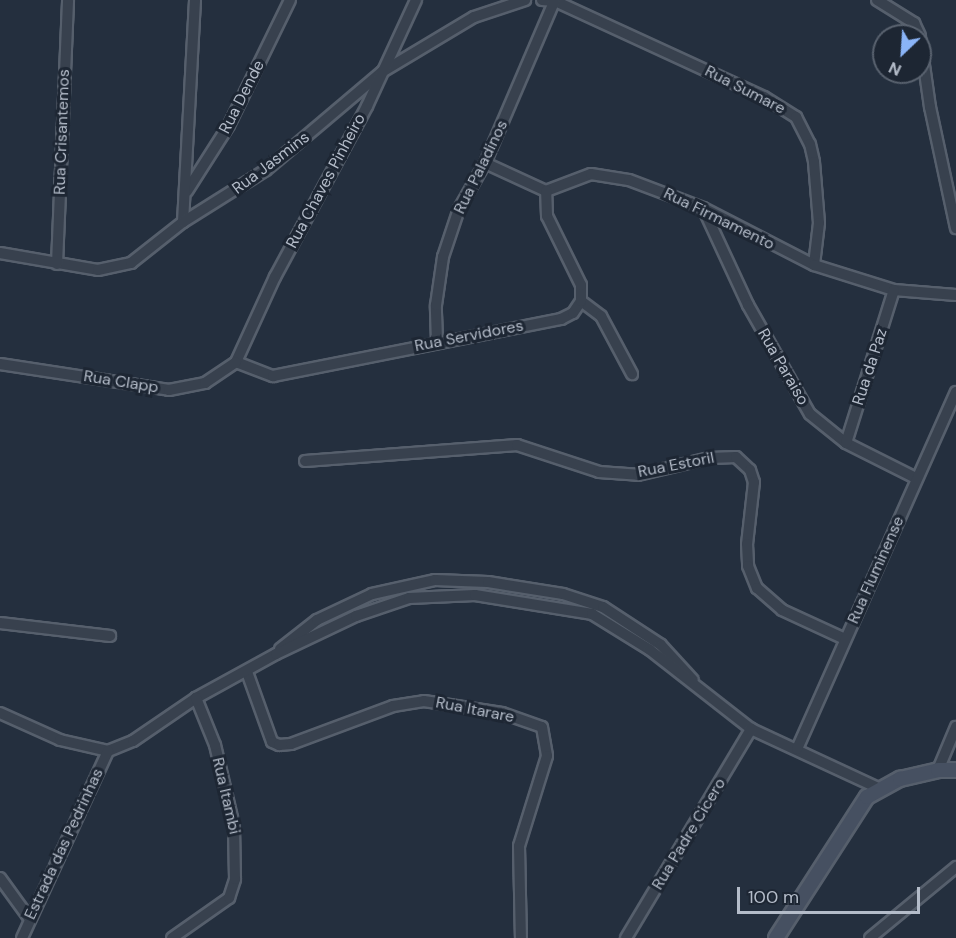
<!DOCTYPE html>
<style>
body{margin:0}
#map{position:relative;width:956px;height:938px;overflow:hidden;background:#242f3e;font-family:"DM Sans",sans-serif}
div>[style]{position:absolute}
.roads{filter:drop-shadow(2px 0 #565f6c) drop-shadow(-2px 0 #565f6c) drop-shadow(0 2px #565f6c) drop-shadow(0 -2px #565f6c)}
.street>*{height:10px;margin:-5px;padding:0 5px;transform-origin:5px;border-radius:5px;background:#38414e}
.secondary>*{height:14px;margin:-7px;padding:0 7px;transform-origin:7px;border-radius:7px;background:#465061}
span{translate:-50% -50%;white-space:nowrap;text-align:center;line-height:1.15;-webkit-text-stroke:6px #1d2633;paint-order:stroke}
.street-label{font-size:16px;color:#b4bcc9}
.north{position:absolute;left:872px;top:24px;width:60px;height:60px;box-sizing:border-box;background:#1d2633;border:2px solid #59626f;border-radius:50%;rotate:205deg;font-size:16px;font-weight:700;line-height:24px;text-align:center;color:#b4bcc9}
.north::after{content:'';display:block;margin:auto;width:21px;height:27px;background:#8ab4f8;clip-path:polygon(50% 0,100% 100%,50% 72%,0 100%)}
.scale{position:absolute;left:737px;top:887px;width:183px;height:27px;box-sizing:border-box;border:3px solid #b4bcc9;border-top:0;padding-left:8px;font-size:18px;line-height:21px;white-space:nowrap;color:#b4bcc9;-webkit-text-stroke:4px #1d2633;paint-order:stroke}
</style>
<div id="map">
<div class="roads">
<div class="street">
<div style="left:542px;top:0;width:13px;rotate:4deg"></div>
<div style="left:555px;top:1px;width:230px;rotate:24.7deg"></div>
<div style="left:764px;top:97px;width:38px;rotate:32deg"></div>
<div style="left:796px;top:117px;width:30px;rotate:63deg"></div>
<div style="left:810px;top:144px;width:18px;rotate:77deg"></div>
<div style="left:814px;top:162px;width:61px;rotate:85.3deg"></div>
<div style="left:819px;top:223px;width:42px;rotate:96.8deg"></div>
<div style="left:877px;top:0;width:44px;rotate:31.9deg"></div>
<div style="left:914px;top:23px;width:14px;rotate:65deg"></div>
<div style="left:920px;top:37px;width:71px;rotate:81.9deg"></div>
<div style="left:930px;top:107px;width:124px;rotate:77.9deg"></div>
<div style="left:485px;top:163px;width:67px;rotate:24.7deg"></div>
<div style="left:546px;top:191px;width:48px;rotate:-20.7deg"></div>
<div style="left:591px;top:174px;width:38px;rotate:9deg"></div>
<div style="left:629px;top:180px;width:79px;rotate:20.7deg"></div>
<div style="left:703px;top:208px;width:125px;rotate:27.2deg"></div>
<div style="left:814px;top:265px;width:84px;rotate:17.4deg"></div>
<div style="left:894px;top:290px;width:62px;rotate:4.6deg"></div>
<div style="left:187px;top:191px;width:78px;rotate:-57.5deg"></div>
<div style="left:229px;top:125px;width:139px;rotate:-64deg"></div>
<div style="left:703px;top:208px;width:107px;rotate:65.1deg"></div>
<div style="left:748px;top:305px;width:125px;rotate:60.4deg"></div>
<div style="left:810px;top:414px;width:46px;rotate:38.9deg"></div>
<div style="left:846px;top:443px;width:78px;rotate:26.6deg"></div>
<div style="left:183px;top:222px;width:222px;rotate:-86.9deg"></div>
<div style="left:0;top:253px;width:99px;rotate:9.8deg"></div>
<div style="left:98px;top:270px;width:34px;rotate:-12deg"></div>
<div style="left:131px;top:263px;width:66px;rotate:-38.3deg"></div>
<div style="left:183px;top:222px;width:98px;rotate:-32.1deg"></div>
<div style="left:266px;top:170px;width:152px;rotate:-40.2deg"></div>
<div style="left:382px;top:72px;width:107px;rotate:-30.9deg"></div>
<div style="left:474px;top:17px;width:54px;rotate:-18.4deg"></div>
<div style="left:57px;top:264px;width:264px;rotate:-87.6deg"></div>
<div style="left:581px;top:301px;width:25px;rotate:37deg"></div>
<div style="left:601px;top:316px;width:66px;rotate:61.9deg"></div>
<div style="left:437px;top:341px;width:36px;rotate:-92deg"></div>
<div style="left:436px;top:305px;width:49px;rotate:-81.7deg"></div>
<div style="left:443px;top:257px;width:51px;rotate:-71.6deg"></div>
<div style="left:459px;top:209px;width:53px;rotate:-60.5deg"></div>
<div style="left:485px;top:163px;width:177px;rotate:-66.8deg"></div>
<div style="left:236px;top:362px;width:40px;rotate:21deg"></div>
<div style="left:273px;top:376px;width:294px;rotate:-11.2deg"></div>
<div style="left:561px;top:319px;width:13px;rotate:-27deg"></div>
<div style="left:573px;top:313px;width:14px;rotate:-56deg"></div>
<div style="left:581px;top:301px;width:16px;rotate:-90deg"></div>
<div style="left:581px;top:285px;width:77px;rotate:-116.2deg"></div>
<div style="left:547px;top:216px;width:25px;rotate:-92deg"></div>
<div style="left:236px;top:362px;width:94px;rotate:-65.4deg"></div>
<div style="left:275px;top:277px;width:194px;rotate:-61.7deg"></div>
<div style="left:367px;top:106px;width:117px;rotate:-65.2deg"></div>
<div style="left:0;top:364px;width:171px;rotate:8.7deg"></div>
<div style="left:169px;top:390px;width:37px;rotate:-11deg"></div>
<div style="left:205px;top:383px;width:37px;rotate:-34deg"></div>
<div style="left:846px;top:443px;width:160px;rotate:-72.6deg"></div>
<div style="left:305px;top:461px;width:213px;rotate:-4.3deg"></div>
<div style="left:517px;top:445px;width:86px;rotate:18.2deg"></div>
<div style="left:599px;top:472px;width:39px;rotate:4deg"></div>
<div style="left:638px;top:475px;width:74px;rotate:-13.3deg"></div>
<div style="left:710px;top:458px;width:26px;rotate:-2deg"></div>
<div style="left:736px;top:457px;width:19px;rotate:43deg"></div>
<div style="left:750px;top:470px;width:13px;rotate:72deg"></div>
<div style="left:754px;top:482px;width:62px;rotate:96.4deg"></div>
<div style="left:747px;top:544px;width:22px;rotate:87deg"></div>
<div style="left:748px;top:566px;width:24px;rotate:68deg"></div>
<div style="left:757px;top:588px;width:33px;rotate:41deg"></div>
<div style="left:782px;top:610px;width:69px;rotate:24.7deg"></div>
<div style="left:0;top:623px;width:111px;rotate:6.7deg"></div>
<div style="left:280px;top:649px;width:47px;rotate:-38.1deg"></div>
<div style="left:317px;top:620px;width:61px;rotate:-25.3deg"></div>
<div style="left:372px;top:594px;width:65px;rotate:-12.5deg"></div>
<div style="left:435px;top:580px;width:53px;rotate:2.2deg"></div>
<div style="left:488px;top:582px;width:76px;rotate:9.1deg"></div>
<div style="left:563px;top:594px;width:42px;rotate:18deg"></div>
<div style="left:603px;top:607px;width:69px;rotate:33.2deg"></div>
<div style="left:661px;top:645px;width:47px;rotate:47.6deg"></div>
<div style="left:247px;top:672px;width:74px;rotate:70.3deg"></div>
<div style="left:272px;top:742px;width:8px;rotate:23deg"></div>
<div style="left:279px;top:745px;width:12px;rotate:-5deg"></div>
<div style="left:291px;top:744px;width:109px;rotate:-20.4deg"></div>
<div style="left:393px;top:706px;width:31px;rotate:-9deg"></div>
<div style="left:424px;top:701px;width:79px;rotate:8.7deg"></div>
<div style="left:502px;top:713px;width:42px;rotate:19.3deg"></div>
<div style="left:542px;top:727px;width:29px;rotate:80deg"></div>
<div style="left:547px;top:756px;width:94px;rotate:107.3deg"></div>
<div style="left:519px;top:846px;width:92px;rotate:88.8deg"></div>
<div style="left:0;top:713px;width:66px;rotate:24.2deg"></div>
<div style="left:60px;top:740px;width:49px;rotate:12.9deg"></div>
<div style="left:108px;top:751px;width:27px;rotate:-22deg"></div>
<div style="left:133px;top:741px;width:76px;rotate:-34.3deg"></div>
<div style="left:196px;top:698px;width:91px;rotate:-28.8deg"></div>
<div style="left:276px;top:654px;width:89px;rotate:-25.4deg"></div>
<div style="left:356px;top:616px;width:56px;rotate:-18.8deg"></div>
<div style="left:409px;top:598px;width:66px;rotate:-2.6deg"></div>
<div style="left:475px;top:595px;width:119px;rotate:9.2deg"></div>
<div style="left:592px;top:614px;width:68px;rotate:31.8deg"></div>
<div style="left:650px;top:650px;width:128px;rotate:38deg"></div>
<div style="left:751px;top:729px;width:140px;rotate:24.9deg"></div>
<div style="left:797px;top:749px;width:391px;rotate:-66deg"></div>
<div style="left:938px;top:770px;width:47px;rotate:-67.3deg"></div>
<div style="left:0;top:878px;width:49px;rotate:54.1deg"></div>
<div style="left:22px;top:938px;width:206px;rotate:-65.3deg"></div>
<div style="left:172px;top:938px;width:70px;rotate:-35.1deg"></div>
<div style="left:229px;top:898px;width:20px;rotate:-72deg"></div>
<div style="left:235px;top:879px;width:53px;rotate:-91.1deg"></div>
<div style="left:234px;top:826px;width:83px;rotate:-103.2deg"></div>
<div style="left:215px;top:745px;width:51px;rotate:-112deg"></div>
<div style="left:626px;top:938px;width:244px;rotate:-59.1deg"></div>
<div style="left:870px;top:938px;width:112px;rotate:-39.5deg"></div>
</div>
<div class="secondary">
<div style="left:776px;top:938px;width:168px;rotate:-57.2deg"></div>
<div style="left:867px;top:797px;width:38px;rotate:-29deg"></div>
<div style="left:900px;top:779px;width:39px;rotate:-13deg"></div>
<div style="left:938px;top:770px;width:18px"></div>
</div>
</div>
<div class="street-label">
<span style="left:745px;top:90px;rotate:27deg">Rua Sumare</span>
<span style="left:242px;top:97px;rotate:-63deg">Rua Dende</span>
<span style="left:62px;top:132px;rotate:-88deg">Rua Crisantemos</span>
<span style="left:271px;top:163px;rotate:-37deg">Rua Jasmins</span>
<span style="left:481px;top:167px;rotate:-64deg">Rua Paladinos</span>
<span style="left:326px;top:181px;rotate:-62deg">Rua Chaves Pinheiro</span>
<span style="left:719px;top:219px;rotate:26deg">Rua Firmamento</span>
<span style="left:469px;top:336px;rotate:-11deg">Rua Servidores</span>
<span style="left:783px;top:367px;rotate:60deg">Rua Paraiso</span>
<span style="left:870px;top:367px;rotate:-72deg">Rua da Paz</span>
<span style="left:121px;top:382px;rotate:9deg">Rua Clapp</span>
<span style="left:676px;top:465px;rotate:-11deg">Rua Estoril</span>
<span style="left:876px;top:570px;rotate:-66deg">Rua Fluminense</span>
<span style="left:475px;top:710px;rotate:11deg">Rua Itarare</span>
<span style="left:226px;top:796px;rotate:77deg">Rua Itambi</span>
<span style="left:689px;top:834px;rotate:-59deg">Rua Padre Cicero</span>
<span style="left:64px;top:844px;rotate:-65deg">Estrada das Pedrinhas</span>
</div>
<div class="north">N</div>
<div class="scale">100 m</div>
</div>
